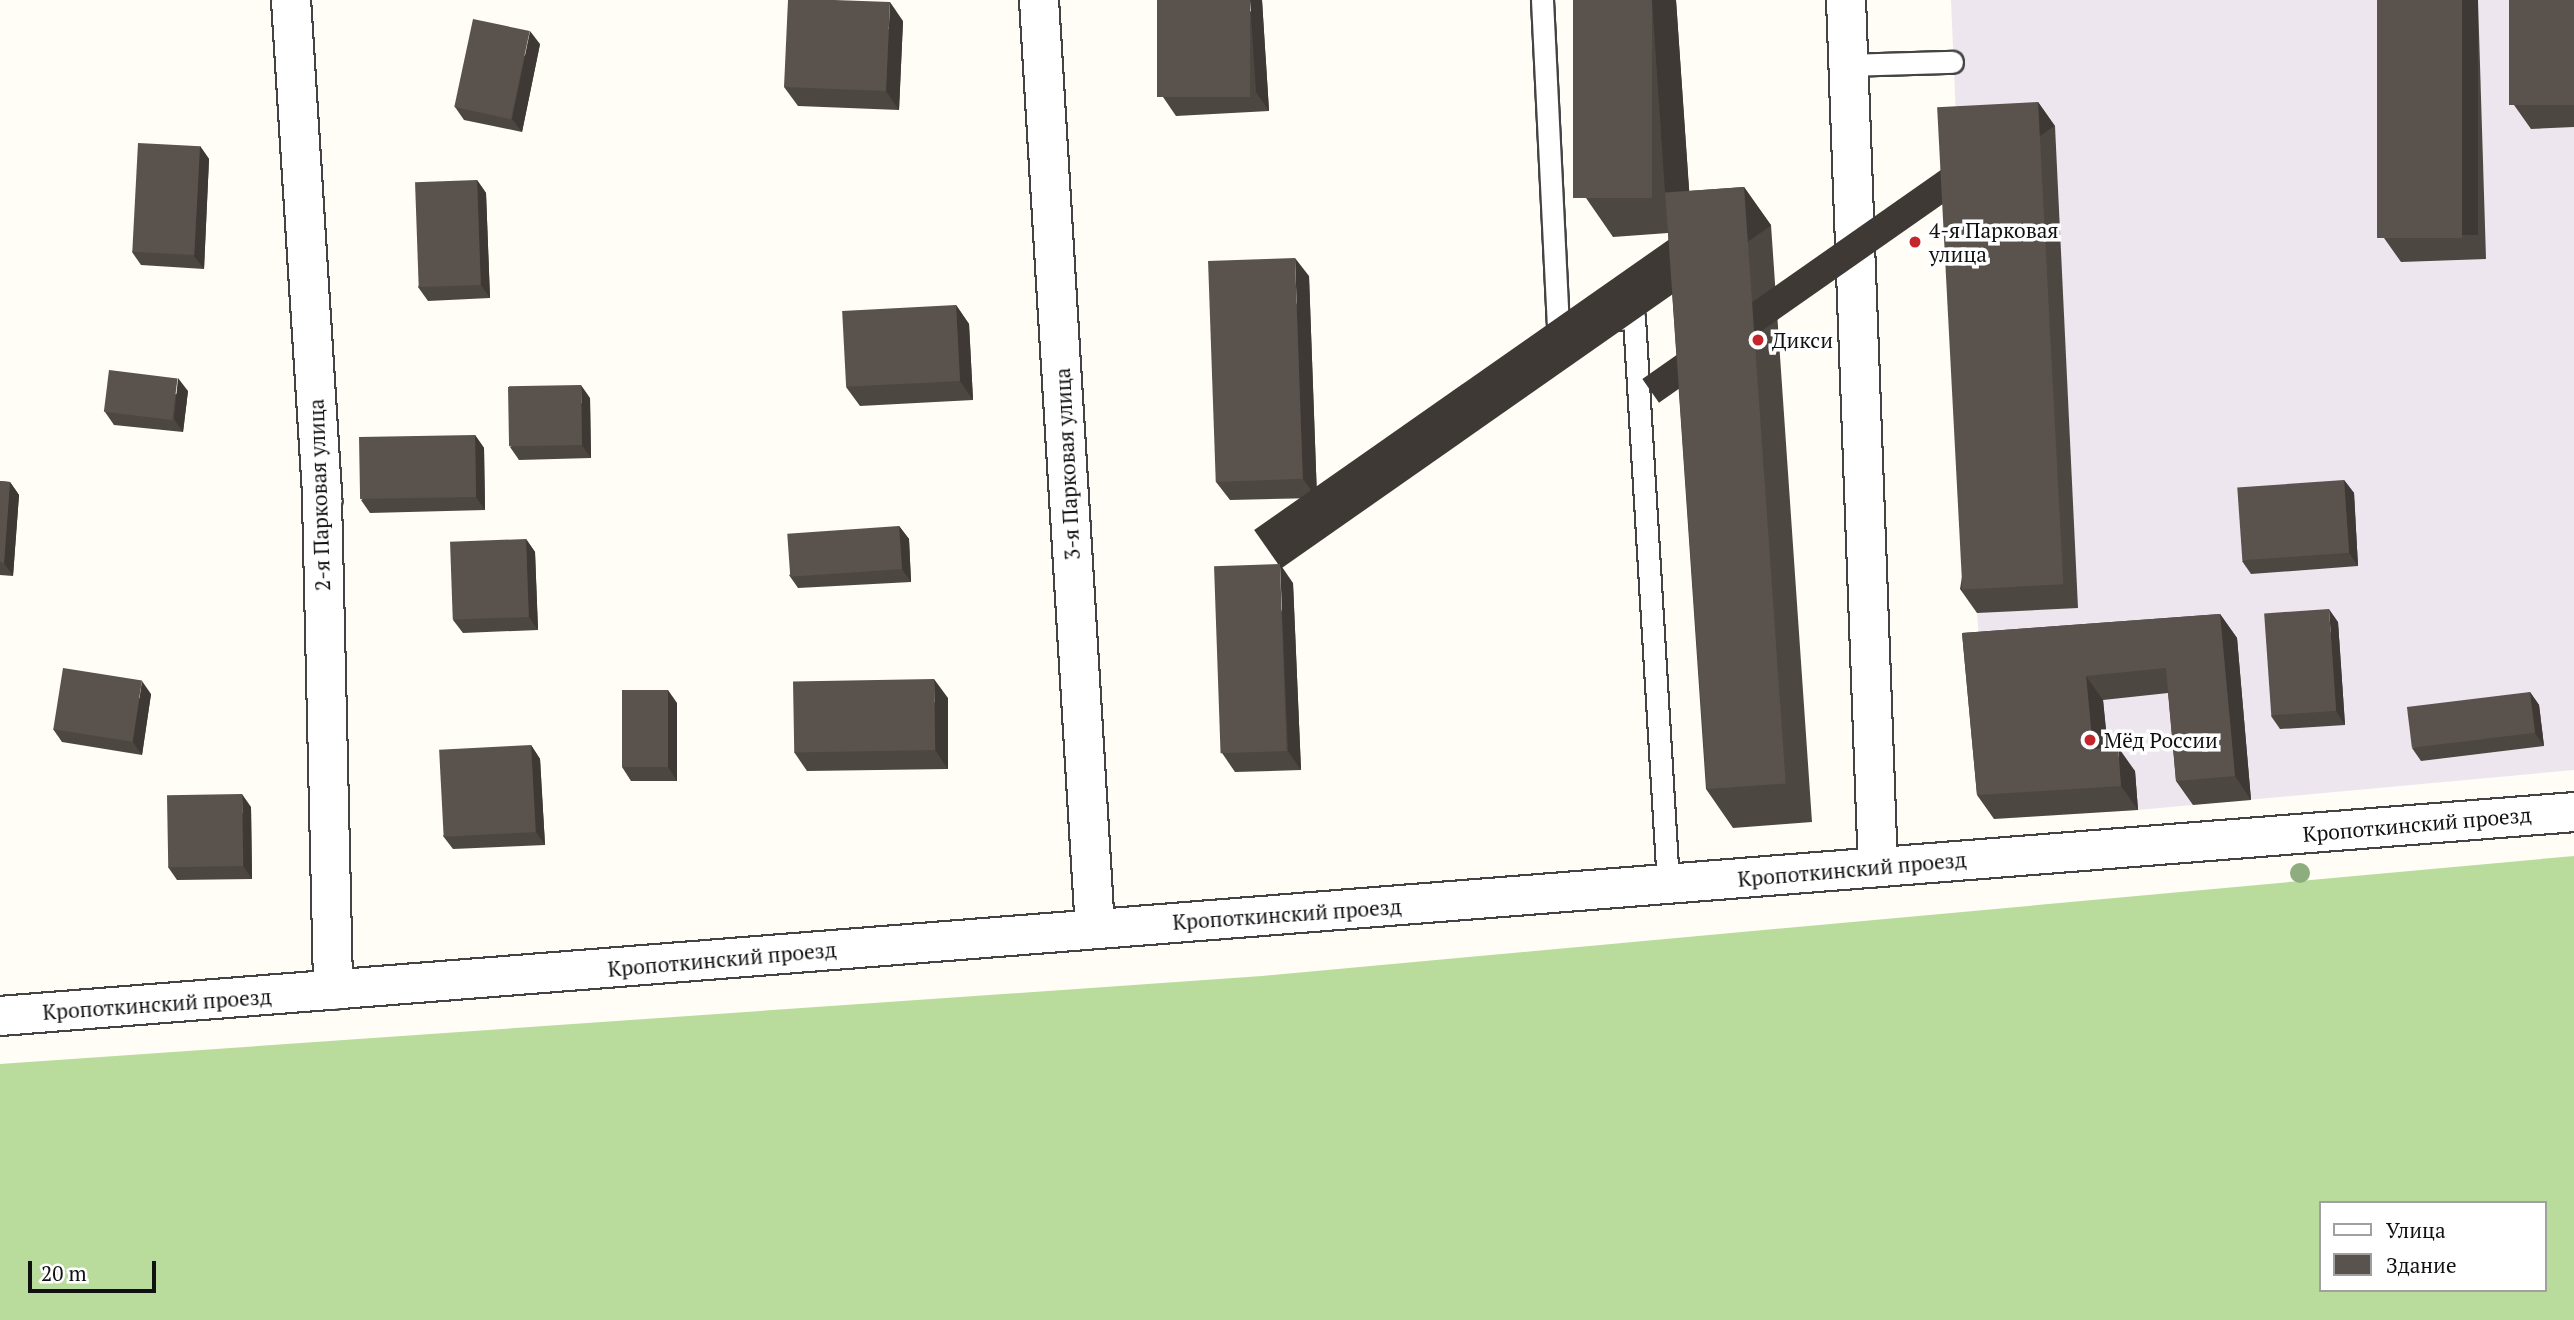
<!DOCTYPE html>
<meta charset="utf-8">
<style>
body{margin:0}
#map{position:relative;width:2574px;height:1320px;overflow:hidden;background:#fffdf5;font-family:"PT Serif",serif}
div>[style]{position:absolute}
.industrial>*{inset:0;background:#eee6ef}
.forest>*{inset:0;background:#b9dc9c}
.roads{filter:drop-shadow(2px 0 #444) drop-shadow(-2px 0 #444) drop-shadow(0 2px #444) drop-shadow(0 -2px #444)}
.service>*{height:21px;margin:-10.5px;padding:0 10.5px;transform-origin:10.5px;border-radius:10.5px;background:#fff}
.minor>*{height:38px;margin:-19px;padding:0 19px;transform-origin:19px;border-radius:19px;background:#fff}
.trees>*{width:20px;height:20px;margin:-10px;border-radius:50%;background:#8dad7f}
.wall>*{inset:0;background:#4d4742}
.shaded-wall>*{inset:0;background:#3f3936;transform-origin:0 0}
.building>*{inset:0;background:#5a524d;transform-origin:0 0}
.dots>*{width:19px;height:19px;translate:-50% -50%;box-sizing:border-box;border:4px solid #fff;border-radius:50%}
span{translate:-50% -50%;white-space:nowrap;text-align:center;line-height:1.15;-webkit-text-stroke:7px #fff;paint-order:stroke}
.poi-label{font-size:21px;color:#111}
.left{translate:0 -50%;text-align:left}
.street-label{font-size:21px;color:#111}
.legend{position:absolute;left:2319px;top:1201px;width:228px;height:91px;box-sizing:border-box;background:#fff;border:2px solid #a0a0a0;margin:0;padding:9px 12px;list-style:none;font-size:21px;color:#111}
.legend li{display:flex;align-items:center;gap:14px;height:35px}
.legend b{width:35px;border:2px solid #a0a0a0}
.scale{position:absolute;left:28px;top:1261px;width:128px;height:32px;box-sizing:border-box;border:4px solid #111;border-top:0;padding-left:9px;font-size:21px;line-height:24px;white-space:nowrap;color:#111;-webkit-text-stroke:5px #fff;paint-order:stroke}
</style>
<div id="map">
<div class="industrial">
<div style="clip-path:polygon(1951px 0,2574px 0,2574px 770px,2138px 810px,1994px 819px,1977px 613px)"></div>
</div>
<div class="forest">
<div style="clip-path:polygon(evenodd,2574px 856px,2574px 1320px,0 1320px,0 1064px,1262px 976px,2574px 856px,2320px 1203px,2544px 1203px,2544px 1290px,2320px 1290px,2320px 1203px)"></div>
</div>
<div class="roads">
<div class="service">
<div style="left:1542px;top:0;width:322px;rotate:87.2deg"></div>
<div style="left:1558px;top:322px;width:76px;rotate:-3deg"></div>
<div style="left:1634px;top:318px;width:567px;rotate:86.56deg"></div>
<div style="left:1848px;top:65px;width:104px;rotate:-1.7deg"></div>
</div>
<div class="minor">
<div style="left:291px;top:0;width:500px;rotate:86.4deg"></div>
<div style="left:322px;top:499px;width:491px;rotate:88.7deg"></div>
<div style="left:1039px;top:0;width:931px;rotate:86.55deg"></div>
<div style="left:1846px;top:0;width:868px;rotate:87.89deg"></div>
<div style="left:0;top:1016px;width:2582px;rotate:-4.53deg"></div>
</div>
</div>
<div class="trees">
<div style="left:2300px;top:873px"></div>
</div>
<div class="wall">
<div style="clip-path:polygon(1262px 0,1269px 111px,1176px 116px,1163px 97px)"></div>
<div style="clip-path:polygon(1573px 0,1676px 0,1689px 191px,1744px 187px,1771px 225px,1812px 822px,1733px 828px,1706px 789px,1668px 233px,1613px 237px,1586px 198px)"></div>
<div style="clip-path:polygon(2377px 0,2478px 0,2486px 259px,2401px 262px,2384px 238px)"></div>
<div style="clip-path:polygon(2574px 0,2574px 127px,2531px 129px,2514px 105px)"></div>
<div style="clip-path:polygon(903px 21px,899px 110px,798px 106px,784px 87px)"></div>
<div style="clip-path:polygon(540px 44px,522px 132px,464px 120px,455px 107px)"></div>
<div style="clip-path:polygon(2038px 102px,2055px 126px,2078px 608px,1977px 613px,1960px 589px)"></div>
<div style="clip-path:polygon(200px 146px,209px 159px,204px 269px,141px 265px,132px 252px)"></div>
<div style="clip-path:polygon(477px 180px,486px 193px,490px 298px,428px 301px,418px 287px)"></div>
<div style="clip-path:polygon(1309px 276px,1317px 498px,1230px 500px,1216px 482px)"></div>
<div style="clip-path:polygon(956px 305px,969px 324px,973px 400px,860px 406px,846px 387px)"></div>
<div style="clip-path:polygon(188px 391px,183px 432px,114px 425px,105px 412px)"></div>
<div style="clip-path:polygon(590px 398px,591px 458px,519px 460px,510px 447px)"></div>
<div style="clip-path:polygon(475px 435px,484px 448px,485px 510px,370px 513px,361px 500px)"></div>
<div style="clip-path:polygon(2344px 480px,2354px 493px,2358px 566px,2251px 574px,2242px 561px)"></div>
<div style="clip-path:polygon(0 481px,10px 482px,19px 495px,13px 576px,0 575px)"></div>
<div style="clip-path:polygon(899px 526px,909px 539px,911px 582px,798px 588px,789px 575px)"></div>
<div style="clip-path:polygon(526px 539px,535px 552px,538px 630px,463px 633px,453px 620px)"></div>
<div style="clip-path:polygon(1293px 583px,1301px 770px,1235px 772px,1222px 753px)"></div>
<div style="clip-path:polygon(2220px 614px,2237px 638px,2251px 800px,2193px 805px,2176px 781px,2168px 693px,2103px 700px,2108px 748px,2135px 771px,2138px 810px,1994px 819px,1977px 795px,1962px 633px)"></div>
<div style="clip-path:polygon(2338px 622px,2345px 725px,2280px 729px,2271px 716px)"></div>
<div style="clip-path:polygon(2530px 692px,2539px 705px,2544px 746px,2421px 761px,2412px 748px)"></div>
<div style="clip-path:polygon(151px 694px,142px 755px,62px 742px,53px 729px)"></div>
<div style="clip-path:polygon(948px 698px,948px 769px,807px 771px,794px 752px)"></div>
<div style="clip-path:polygon(677px 703px,677px 781px,631px 781px,622px 767px)"></div>
<div style="clip-path:polygon(531px 745px,540px 759px,545px 845px,453px 849px,443px 836px)"></div>
<div style="clip-path:polygon(251px 807px,252px 879px,177px 880px,168px 867px)"></div>
</div>
<div class="shaded-wall">
<div style="clip-path:polygon(1250px 0,1262px 0,1269px 111px,1256px 92px)"></div>
<div style="clip-path:polygon(1652px 0,1676px 0,1692px 231px,1665px 192px)"></div>
<div style="left:2462px;top:0;width:16px;height:235px"></div>
<div style="clip-path:polygon(890px 2px,903px 21px,899px 110px,886px 91px)"></div>
<div style="clip-path:polygon(530px 31px,540px 44px,522px 132px,512px 119px)"></div>
<div style="left:2038px;top:102px;width:29px;height:483px;rotate:55deg"></div>
<div style="clip-path:polygon(200px 146px,209px 159px,204px 269px,194px 256px)"></div>
<div style="clip-path:polygon(477px 180px,486px 193px,490px 298px,481px 285px)"></div>
<div style="left:1744px;top:187px;width:47px;height:598px;rotate:55deg"></div>
<div style="clip-path:polygon(1295px 258px,1309px 276px,1317px 498px,1303px 479px)"></div>
<div style="clip-path:polygon(956px 305px,969px 324px,973px 400px,960px 381px)"></div>
<div style="clip-path:polygon(178px 378px,188px 391px,183px 432px,174px 419px)"></div>
<div style="clip-path:polygon(581px 385px,590px 398px,591px 458px,582px 445px)"></div>
<div style="clip-path:polygon(475px 435px,484px 448px,485px 510px,476px 497px)"></div>
<div style="clip-path:polygon(2344px 480px,2354px 493px,2358px 566px,2349px 553px)"></div>
<div style="clip-path:polygon(10px 482px,19px 495px,13px 576px,4px 563px)"></div>
<div style="clip-path:polygon(899px 526px,909px 539px,911px 582px,902px 569px)"></div>
<div style="clip-path:polygon(526px 539px,535px 552px,538px 630px,529px 617px)"></div>
<div style="clip-path:polygon(1280px 564px,1293px 583px,1301px 770px,1288px 751px)"></div>
<div style="clip-path:polygon(2329px 609px,2338px 622px,2345px 725px,2336px 711px)"></div>
<div style="clip-path:polygon(2220px 614px,2237px 638px,2251px 800px,2235px 776px)"></div>
<div style="clip-path:polygon(2086px 676px,2103px 700px,2110px 773px,2093px 749px)"></div>
<div style="clip-path:polygon(934px 679px,948px 698px,948px 769px,935px 750px)"></div>
<div style="clip-path:polygon(142px 681px,151px 694px,142px 755px,133px 742px)"></div>
<div style="clip-path:polygon(668px 690px,677px 703px,677px 781px,668px 767px)"></div>
<div style="clip-path:polygon(2530px 692px,2539px 705px,2544px 746px,2535px 733px)"></div>
<div style="clip-path:polygon(531px 745px,540px 759px,545px 845px,536px 832px)"></div>
<div style="clip-path:polygon(2118px 747px,2135px 771px,2138px 810px,2121px 786px)"></div>
<div style="clip-path:polygon(242px 794px,251px 807px,252px 879px,243px 866px)"></div>
</div>
<div class="building">
<div style="clip-path:polygon(788px 0,834px 0,890px 2px,886px 91px,784px 87px)"></div>
<div style="left:1157px;top:0;width:93px;height:97px"></div>
<div style="left:1573px;top:0;width:79px;height:198px"></div>
<div style="left:2377px;top:0;width:85px;height:238px"></div>
<div style="left:2509px;top:0;width:65px;height:105px"></div>
<div style="left:473px;top:19px;width:58px;height:90px;rotate:12deg"></div>
<div style="left:2038px;top:102px;width:483px;height:101px;rotate:87deg"></div>
<div style="left:138px;top:143px;width:62px;height:109px;rotate:3deg"></div>
<div style="left:477px;top:180px;width:105px;height:62px;rotate:88deg"></div>
<div style="left:1744px;top:187px;width:598px;height:79px;rotate:86deg"></div>
<div style="left:1295px;top:258px;width:221px;height:87px;rotate:88deg"></div>
<div style="left:956px;top:305px;width:76px;height:114px;rotate:87deg"></div>
<div style="left:109px;top:370px;width:69px;height:42px;rotate:7deg"></div>
<div style="left:581px;top:385px;width:60px;height:73px;rotate:89deg"></div>
<div style="left:475px;top:435px;width:62px;height:116px;rotate:89deg"></div>
<div style="left:2344px;top:480px;width:73px;height:107px;rotate:86deg"></div>
<div style="clip-path:polygon(0 481px,10px 482px,4px 563px,0 562px)"></div>
<div style="left:899px;top:526px;width:43px;height:112px;rotate:86deg"></div>
<div style="left:526px;top:539px;width:78px;height:76px;rotate:88deg"></div>
<div style="left:1280px;top:564px;width:187px;height:66px;rotate:88deg"></div>
<div style="left:2329px;top:609px;width:102px;height:65px;rotate:86deg"></div>
<div style="clip-path:polygon(2220px 614px,2235px 776px,2176px 781px,2166px 668px,2086px 676px,2093px 749px,2118px 747px,2121px 786px,1977px 795px,1962px 633px)"></div>
<div style="left:63px;top:668px;width:80px;height:62px;rotate:9deg"></div>
<div style="left:934px;top:679px;width:71px;height:141px;rotate:89deg"></div>
<div style="left:622px;top:690px;width:46px;height:77px"></div>
<div style="left:2530px;top:692px;width:41px;height:124px;rotate:83deg"></div>
<div style="left:531px;top:745px;width:87px;height:92px;rotate:87deg"></div>
<div style="left:242px;top:794px;width:72px;height:75px;rotate:89deg"></div>
</div>
<div class="dots">
<div style="left:1915px;top:242px;background:#c4262e"></div>
<div style="left:1758px;top:340px;background:#c4262e"></div>
<div style="left:2090px;top:740px;background:#c4262e"></div>
</div>
<div class="poi-label">
<span class="left" style="left:1929px;top:242px">4-я Парковая<br>улица</span>
<span class="left" style="left:1772px;top:340px">Дикси</span>
<span class="left" style="left:2104px;top:740px">Мёд России</span>
</div>
<div class="street-label">
<span style="left:1067px;top:464px;rotate:-93deg">3-я Парковая улица</span>
<span style="left:319px;top:495px;rotate:-92deg">2-я Парковая улица</span>
<span style="left:2417px;top:824px;rotate:-5deg">Кропоткинский проезд</span>
<span style="left:1852px;top:869px;rotate:-5deg">Кропоткинский проезд</span>
<span style="left:1287px;top:914px;rotate:-4deg">Кропоткинский проезд</span>
<span style="left:722px;top:959px;rotate:-5deg">Кропоткинский проезд</span>
<span style="left:157px;top:1004px;rotate:-4deg">Кропоткинский проезд</span>
</div>
<ul class="legend">
<li><b style="height:9px;background:#fff"></b>Улица</li>
<li><b style="height:19px;background:#5a524d"></b>Здание</li>
</ul>
<div class="scale">20 m</div>
</div>
